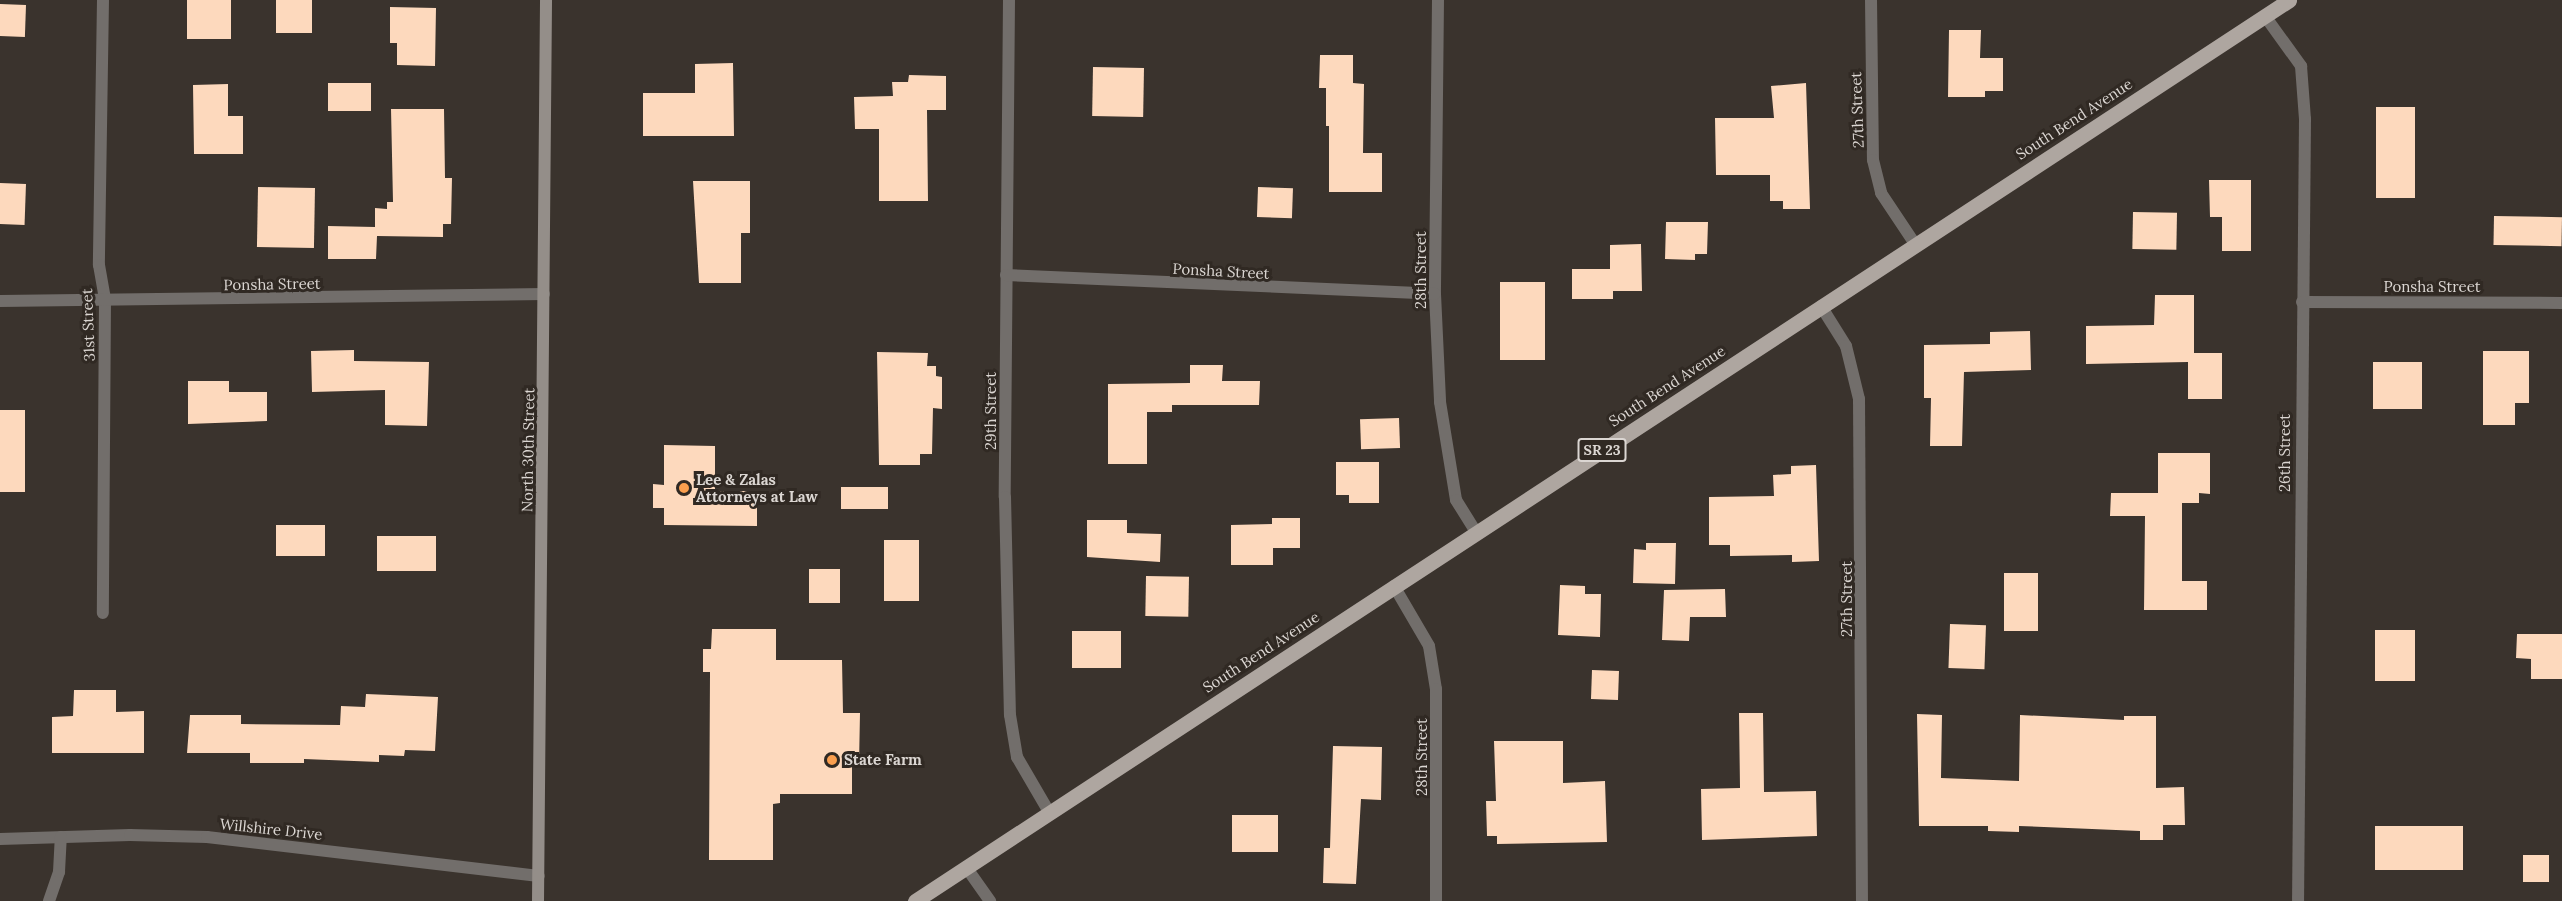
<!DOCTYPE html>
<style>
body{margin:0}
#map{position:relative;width:2562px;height:901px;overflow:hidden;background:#3a332d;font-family:Lora,serif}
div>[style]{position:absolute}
.building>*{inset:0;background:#fdd9bd;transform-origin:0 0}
.street>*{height:12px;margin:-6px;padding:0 6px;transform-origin:6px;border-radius:6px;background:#726e6b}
.secondary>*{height:12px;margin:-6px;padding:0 6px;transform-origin:6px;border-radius:6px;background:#948e89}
.primary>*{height:15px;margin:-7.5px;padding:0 7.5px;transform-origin:7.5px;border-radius:7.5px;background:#aea6a0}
.dots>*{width:16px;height:16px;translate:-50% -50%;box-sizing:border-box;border:3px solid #302923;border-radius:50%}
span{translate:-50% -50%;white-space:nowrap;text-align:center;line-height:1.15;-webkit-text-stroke:6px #302923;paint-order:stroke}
.shield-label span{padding:2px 4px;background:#302923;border:2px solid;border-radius:4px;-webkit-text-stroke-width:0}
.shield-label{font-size:14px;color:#dbd6d2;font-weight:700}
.street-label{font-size:15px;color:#dbd6d2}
.poi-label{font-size:15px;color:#dbd6d2;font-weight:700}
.left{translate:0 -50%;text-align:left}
</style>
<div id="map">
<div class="building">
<div style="left:187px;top:0;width:44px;height:39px"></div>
<div style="left:276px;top:0;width:36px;height:33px"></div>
<div style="left:26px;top:5px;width:32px;height:26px;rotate:92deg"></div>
<div style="clip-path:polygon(390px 7px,436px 8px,435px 66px,397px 65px,397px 43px,390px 43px)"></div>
<div style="clip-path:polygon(1949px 30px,1981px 30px,1980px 58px,2003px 58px,2003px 91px,1985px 91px,1985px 97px,1948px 97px)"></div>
<div style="clip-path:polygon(1320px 55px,1353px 55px,1353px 83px,1364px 84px,1363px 153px,1382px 153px,1382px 192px,1329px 192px,1329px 126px,1326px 126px,1326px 88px,1319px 88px)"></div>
<div style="clip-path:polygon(733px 63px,734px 136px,643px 136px,643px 93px,695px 93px,695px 64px)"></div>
<div style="left:1093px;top:67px;width:51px;height:49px;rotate:1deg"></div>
<div style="clip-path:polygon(909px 75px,946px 76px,946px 110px,927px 110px,928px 201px,879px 201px,879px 129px,855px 129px,854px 97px,893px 96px,892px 82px,908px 82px)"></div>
<div style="left:328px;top:83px;width:43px;height:28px"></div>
<div style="clip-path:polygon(1806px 83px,1810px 209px,1783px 209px,1783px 201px,1770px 201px,1770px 175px,1716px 175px,1715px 118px,1774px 118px,1771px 86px)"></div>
<div style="clip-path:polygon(228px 84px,228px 116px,243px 116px,243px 154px,194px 154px,193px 85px)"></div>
<div style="left:2376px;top:107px;width:39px;height:91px"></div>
<div style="clip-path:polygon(391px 109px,444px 109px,445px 178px,452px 178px,451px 224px,443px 224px,443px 237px,377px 236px,376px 259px,328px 259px,328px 226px,375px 227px,375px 208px,387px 209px,387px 202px,393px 202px)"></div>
<div style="clip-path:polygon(2209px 180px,2251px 180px,2251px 251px,2222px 251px,2222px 217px,2210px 217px)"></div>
<div style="clip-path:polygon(693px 181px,750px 181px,750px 233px,741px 233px,741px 283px,699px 283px)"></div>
<div style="left:0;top:183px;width:26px;height:41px;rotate:2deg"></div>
<div style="left:258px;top:187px;width:57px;height:60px;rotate:1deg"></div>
<div style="left:1258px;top:187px;width:35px;height:30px;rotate:2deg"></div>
<div style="left:2133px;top:212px;width:44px;height:37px;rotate:1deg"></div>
<div style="left:2494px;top:216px;width:68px;height:29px;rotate:1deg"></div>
<div style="clip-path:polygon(1666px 222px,1708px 222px,1707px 254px,1695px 254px,1695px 260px,1665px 259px)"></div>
<div style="clip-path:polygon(1641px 244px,1642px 291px,1613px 291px,1613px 299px,1572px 299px,1572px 269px,1610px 269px,1610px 245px)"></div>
<div style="left:1500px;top:282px;width:45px;height:78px"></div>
<div style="clip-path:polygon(2155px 295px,2194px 295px,2194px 353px,2222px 353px,2222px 399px,2188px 399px,2188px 362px,2086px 364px,2086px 326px,2154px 325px)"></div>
<div style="clip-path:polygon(2030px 331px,2031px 370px,1964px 372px,1962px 446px,1930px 446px,1931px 398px,1924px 398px,1924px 345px,1990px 344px,1990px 332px)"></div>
<div style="clip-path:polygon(354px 350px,354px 361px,429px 362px,427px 426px,385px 425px,385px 390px,312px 392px,311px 351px)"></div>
<div style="clip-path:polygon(2483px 351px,2529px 351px,2529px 403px,2515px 403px,2515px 425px,2483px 425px)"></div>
<div style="clip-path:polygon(877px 352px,928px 353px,927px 366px,936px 366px,936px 376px,942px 377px,942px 409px,933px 408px,932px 454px,920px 454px,920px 465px,879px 465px)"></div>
<div style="left:2422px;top:362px;width:47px;height:49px;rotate:90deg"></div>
<div style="clip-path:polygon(1190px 365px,1223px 365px,1222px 381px,1260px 381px,1259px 405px,1172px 405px,1172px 412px,1147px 412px,1147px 464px,1108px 464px,1108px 384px,1190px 383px)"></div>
<div style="clip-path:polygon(188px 381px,229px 381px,229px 392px,267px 392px,267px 421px,188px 424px)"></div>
<div style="left:0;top:410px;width:25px;height:82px"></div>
<div style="left:1399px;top:418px;width:30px;height:39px;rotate:88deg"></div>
<div style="clip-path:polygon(664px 445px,715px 446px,715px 491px,757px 491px,757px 526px,664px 525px,664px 508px,653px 508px,653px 484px,664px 485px)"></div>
<div style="clip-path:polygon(2158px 453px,2210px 453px,2210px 494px,2199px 493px,2199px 503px,2182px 503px,2182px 581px,2207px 581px,2207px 610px,2144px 610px,2145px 516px,2110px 516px,2111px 493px,2158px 493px)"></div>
<div style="clip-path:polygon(1336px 462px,1379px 462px,1379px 503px,1349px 503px,1349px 495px,1336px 495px)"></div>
<div style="clip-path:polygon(1816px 465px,1819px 561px,1792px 562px,1792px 555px,1730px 556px,1730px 545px,1709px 545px,1709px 497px,1774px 496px,1773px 475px,1791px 474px,1791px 466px)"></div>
<div style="left:841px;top:487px;width:47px;height:22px"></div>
<div style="clip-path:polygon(1272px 518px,1300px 518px,1300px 548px,1273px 548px,1273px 565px,1231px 565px,1231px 525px,1272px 524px)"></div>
<div style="clip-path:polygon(1087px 520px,1127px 520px,1127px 533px,1161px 534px,1160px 562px,1087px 557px)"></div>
<div style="left:276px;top:525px;width:49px;height:31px"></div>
<div style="left:377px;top:536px;width:59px;height:35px"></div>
<div style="left:884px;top:540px;width:35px;height:61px"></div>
<div style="clip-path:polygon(1646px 543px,1676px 543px,1675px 584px,1633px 583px,1634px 549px,1646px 550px)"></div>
<div style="left:809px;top:569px;width:31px;height:34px"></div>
<div style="left:2004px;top:573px;width:34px;height:58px"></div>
<div style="left:1146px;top:576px;width:43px;height:40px;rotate:1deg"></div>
<div style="clip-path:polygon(1560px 585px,1585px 586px,1585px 594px,1601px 594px,1600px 637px,1558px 635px)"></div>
<div style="clip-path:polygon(1725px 589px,1726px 617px,1690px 617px,1689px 641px,1662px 640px,1664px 590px)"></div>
<div style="left:1950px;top:624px;width:36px;height:44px;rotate:2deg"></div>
<div style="clip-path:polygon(712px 629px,776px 629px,776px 660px,842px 660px,843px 713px,860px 713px,859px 766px,852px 766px,852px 794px,780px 794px,780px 803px,773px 804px,773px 860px,709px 860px,710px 672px,703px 672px,703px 649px,711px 649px)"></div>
<div style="left:2375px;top:630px;width:40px;height:51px"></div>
<div style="left:1072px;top:631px;width:49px;height:37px"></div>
<div style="clip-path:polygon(2517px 634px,2562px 634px,2562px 679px,2531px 679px,2531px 659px,2516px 658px)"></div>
<div style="left:1592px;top:670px;width:27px;height:29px;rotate:2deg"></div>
<div style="clip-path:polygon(74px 690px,116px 690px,116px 712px,144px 711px,144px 753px,52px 753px,52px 717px,73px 716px)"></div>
<div style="clip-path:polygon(366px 694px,438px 697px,435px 751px,405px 750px,404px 756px,379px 755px,379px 762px,304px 759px,304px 763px,250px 763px,250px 753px,187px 753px,190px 715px,241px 715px,241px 724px,340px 725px,341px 706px,365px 707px)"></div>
<div style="clip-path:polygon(1739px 713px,1763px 713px,1764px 792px,1816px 791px,1817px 836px,1702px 840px,1701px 789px,1740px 788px)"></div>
<div style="clip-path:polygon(1917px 714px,1942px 715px,1941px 778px,2019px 781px,2020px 715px,2124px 720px,2124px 716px,2156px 716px,2156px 788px,2184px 787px,2185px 825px,2163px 825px,2163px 840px,2140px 840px,2140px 831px,2019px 826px,2019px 832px,1988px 831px,1988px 826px,1919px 826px)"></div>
<div style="clip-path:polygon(1494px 741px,1563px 741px,1563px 783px,1605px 781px,1607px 842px,1497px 844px,1497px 836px,1487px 836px,1486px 801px,1496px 801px)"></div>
<div style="clip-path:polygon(1333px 746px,1382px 747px,1381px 800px,1361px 799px,1356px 884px,1323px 883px,1324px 848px,1330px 848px)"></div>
<div style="left:1232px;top:815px;width:46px;height:37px"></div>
<div style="left:2463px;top:826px;width:44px;height:88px;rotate:90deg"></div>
<div style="left:2523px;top:855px;width:26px;height:27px"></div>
</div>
<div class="street">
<div style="left:103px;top:0;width:265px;rotate:90.9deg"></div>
<div style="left:99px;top:265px;width:36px;rotate:80deg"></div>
<div style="left:105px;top:300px;width:313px;rotate:90.4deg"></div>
<div style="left:1009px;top:0;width:497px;rotate:90.5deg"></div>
<div style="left:1005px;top:497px;width:218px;rotate:88.7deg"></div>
<div style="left:1010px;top:715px;width:43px;rotate:80.5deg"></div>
<div style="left:1017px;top:757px;width:64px;rotate:59.8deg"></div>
<div style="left:1438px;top:0;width:294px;rotate:90.6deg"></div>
<div style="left:1435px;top:294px;width:108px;rotate:87.3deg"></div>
<div style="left:1440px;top:402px;width:99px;rotate:80.7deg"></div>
<div style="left:1456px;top:500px;width:39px;rotate:58deg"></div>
<div style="left:1871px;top:0;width:160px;rotate:89.3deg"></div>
<div style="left:1873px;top:160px;width:34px;rotate:76deg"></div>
<div style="left:1881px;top:193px;width:61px;rotate:56.3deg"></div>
<div style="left:2265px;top:16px;width:62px;rotate:54.2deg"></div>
<div style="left:2301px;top:66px;width:53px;rotate:85.7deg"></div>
<div style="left:2305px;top:119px;width:782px;rotate:90.51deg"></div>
<div style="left:1006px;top:275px;width:429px;rotate:2.5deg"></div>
<div style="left:0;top:301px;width:544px;rotate:-0.74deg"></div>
<div style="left:2302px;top:302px;width:260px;rotate:0.2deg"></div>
<div style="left:1821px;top:306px;width:47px;rotate:58deg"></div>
<div style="left:1846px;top:346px;width:55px;rotate:76.2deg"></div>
<div style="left:1859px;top:399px;width:502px;rotate:89.66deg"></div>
<div style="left:1394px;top:586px;width:69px;rotate:59.7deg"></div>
<div style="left:1429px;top:646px;width:44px;rotate:80.8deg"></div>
<div style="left:1436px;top:689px;width:212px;rotate:90deg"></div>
<div style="left:0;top:839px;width:130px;rotate:-1.8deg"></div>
<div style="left:130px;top:835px;width:77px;rotate:1.5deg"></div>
<div style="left:207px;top:837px;width:334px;rotate:6.7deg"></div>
<div style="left:966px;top:867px;width:42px;rotate:54.8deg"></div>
<div style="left:49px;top:901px;width:31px;rotate:-71deg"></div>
<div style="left:59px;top:872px;width:35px;rotate:-87deg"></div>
</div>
<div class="secondary">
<div style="left:538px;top:901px;width:901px;rotate:-89.49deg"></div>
</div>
<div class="primary">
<div style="left:915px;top:901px;width:1643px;rotate:-33.25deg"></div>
</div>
<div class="dots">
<div style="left:684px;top:488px;background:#fa9f4f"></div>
<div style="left:832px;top:760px;background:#fa9f4f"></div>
</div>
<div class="shield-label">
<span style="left:1602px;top:450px">SR 23</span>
</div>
<div class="street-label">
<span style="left:1857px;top:110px;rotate:-92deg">27th Street</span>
<span style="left:2074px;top:119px;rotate:-33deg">South Bend Avenue</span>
<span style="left:1421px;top:270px;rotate:-90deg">28th Street</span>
<span style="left:1221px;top:271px;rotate:3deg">Ponsha Street</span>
<span style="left:272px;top:284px;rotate:-1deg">Ponsha Street</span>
<span style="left:2432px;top:287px">Ponsha Street</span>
<span style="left:88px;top:325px;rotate:-92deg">31st Street</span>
<span style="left:1667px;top:386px;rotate:-33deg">South Bend Avenue</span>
<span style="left:991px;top:411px;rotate:-90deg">29th Street</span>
<span style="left:528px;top:450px;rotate:-89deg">North 30th Street</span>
<span style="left:2285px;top:453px;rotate:-90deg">26th Street</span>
<span style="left:1847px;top:599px;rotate:-90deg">27th Street</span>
<span style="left:1261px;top:652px;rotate:-33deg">South Bend Avenue</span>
<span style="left:1422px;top:757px;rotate:-90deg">28th Street</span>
<span style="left:271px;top:829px;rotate:6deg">Willshire Drive</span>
</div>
<div class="poi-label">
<span class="left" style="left:696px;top:488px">Lee &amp; Zalas<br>Attorneys at Law</span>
<span class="left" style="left:844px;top:760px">State Farm</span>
</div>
</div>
